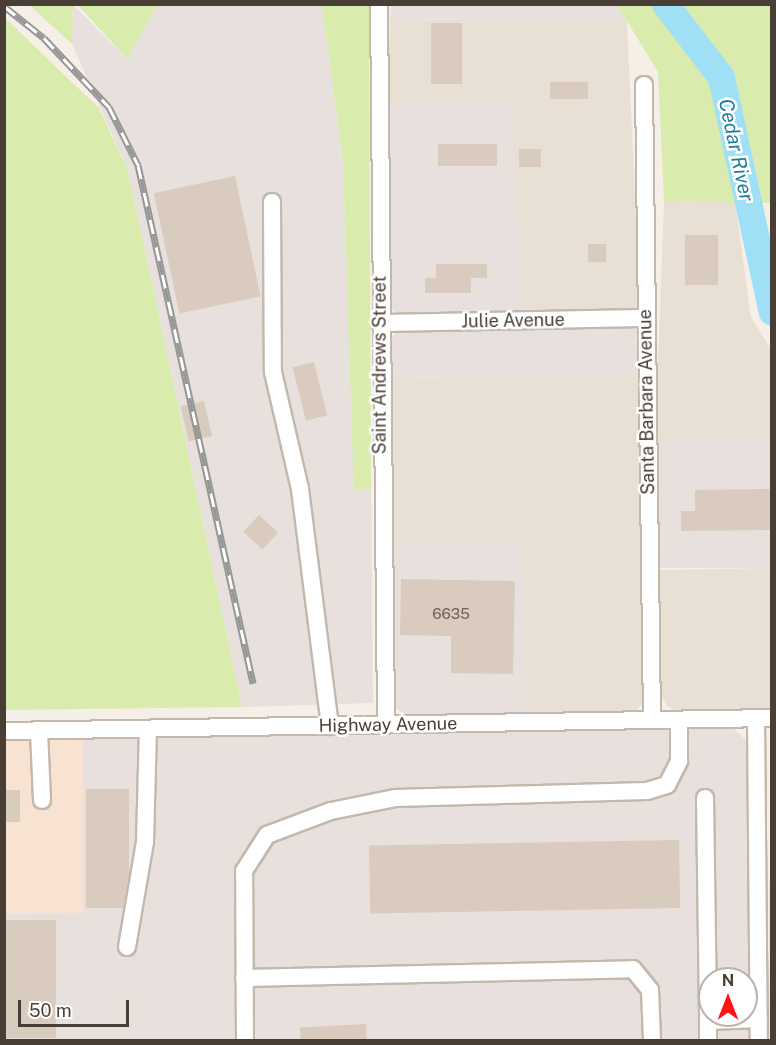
<!DOCTYPE html>
<style>
body{margin:0}
#map{position:relative;width:776px;height:1045px;overflow:hidden;background:#f5efe7;font-family:"Public Sans",sans-serif}
div>[style]{position:absolute}
.residential>*{inset:0;background:#e9e0d5}
.commercial>*{inset:0;background:#f8e2d1;transform-origin:0 0}
.industrial>*{inset:0;background:#e7e0dc;transform-origin:0 0}
.green>*{inset:0;background:#daecad}
.river>*{height:27px;margin:-13.5px;padding:0 13.5px;transform-origin:13.5px;border-radius:13.5px;background:#9fe0f6}
.building>*{inset:0;background:#dacbbf;transform-origin:0 0}
.roads{filter:drop-shadow(2px 0 #c4b8ac) drop-shadow(-2px 0 #c4b8ac) drop-shadow(0 2px #c4b8ac) drop-shadow(0 -2px #c4b8ac)}
.minor>*{height:16px;margin:-8px;padding:0 8px;transform-origin:8px;border-radius:8px;background:#fff}
.rail>*{height:7px;margin-top:-3.5px;transform-origin:0;background:repeating-linear-gradient(90deg,#fff 0 14px,#979797 0 28px);box-sizing:border-box;border-block:2px solid #979797}
span{translate:-50% -50%;white-space:nowrap;text-align:center;line-height:1.15;-webkit-text-stroke:5px #fff;paint-order:stroke}
.number-label{font-size:15px;color:#6d6158}
.number-label span{-webkit-text-stroke-width:0}
.street-label{font-size:18px;color:#493e35}
.water-label{font-size:20px;color:#227b9b;font-style:italic}
.frame{position:absolute;inset:0;border:6px solid #493e35;pointer-events:none}
.north{position:absolute;left:698px;top:967px;width:60px;height:60px;box-sizing:border-box;background:#fff;border:2px solid #b6b2ae;border-radius:50%;rotate:0deg;font-size:16px;font-weight:700;line-height:24px;text-align:center;color:#493e35}
.north::after{content:'';display:block;margin:auto;width:21px;height:27px;background:#ff1415;clip-path:polygon(50% 0,100% 100%,50% 72%,0 100%)}
.scale{position:absolute;left:18px;top:1000px;width:111px;height:27px;box-sizing:border-box;border:3px solid #493e35;border-top:0;padding-left:8px;font-size:18px;line-height:21px;white-space:nowrap;color:#493e35;-webkit-text-stroke:4px #fff;paint-order:stroke}
</style>
<div id="map">
<div class="residential">
<div style="clip-path:polygon(390px 19px,627px 22px,640px 311px,525px 314px,387px 104px)"></div>
<div style="clip-path:polygon(664px 201px,735px 202px,751px 317px,771px 349px,771px 440px,655px 442px)"></div>
<div style="clip-path:polygon(641px 375px,645px 702px,630px 715px,527px 715px,388px 543px,387px 378px)"></div>
<div style="clip-path:polygon(771px 568px,771px 710px,680px 713px,667px 706px,660px 693px,656px 570px)"></div>
</div>
<div class="commercial">
<div style="left:83px;top:738px;width:176px;height:79px;rotate:90deg"></div>
<div style="clip-path:polygon(769px 882px,771px 882px,772px 1040px,769px 1040px)"></div>
</div>
<div class="industrial">
<div style="clip-path:polygon(322px 4px,343px 164px,355px 491px,371px 489px,373px 703px,242px 707px,128px 171px,72px 44px,73px 5px,127px 59px,158px 5px)"></div>
<div style="clip-path:polygon(617px 4px,627px 22px,390px 19px,391px 5px)"></div>
<div style="clip-path:polygon(387px 104px,510px 104px,525px 314px,398px 315px,387px 305px)"></div>
<div style="clip-path:polygon(628px 324px,640px 331px,641px 375px,387px 378px,387px 341px,402px 328px)"></div>
<div style="left:771px;top:440px;width:128px;height:116px;rotate:90deg"></div>
<div style="clip-path:polygon(523px 540px,527px 715px,412px 718px,397px 709px,392px 699px,388px 543px)"></div>
<div style="clip-path:polygon(evenodd,733px 728px,750px 744px,751px 1040px,5px 1040px,4px 914px,83px 913px,83px 738px,733px 728px,710px 979px,746px 979px,746px 1015px,710px 1015px,710px 979px)"></div>
</div>
<div class="green">
<div style="clip-path:polygon(29px 5px,73px 5px,72px 44px)"></div>
<div style="clip-path:polygon(78px 5px,158px 5px,127px 59px)"></div>
<div style="clip-path:polygon(322px 5px,369px 5px,371px 489px,354px 491px,343px 164px)"></div>
<div style="clip-path:polygon(617px 5px,771px 5px,771px 203px,664px 201px,658px 72px)"></div>
<div style="clip-path:polygon(5px 18px,99px 108px,128px 171px,242px 707px,5px 710px)"></div>
</div>
<div class="river">
<div style="left:665px;top:4px;width:92px;rotate:52.5deg"></div>
<div style="left:721px;top:77px;width:240px;rotate:77.8deg"></div>
</div>
<div class="building">
<div style="left:431px;top:23px;width:31px;height:61px"></div>
<div style="left:550px;top:82px;width:38px;height:17px"></div>
<div style="left:438px;top:144px;width:59px;height:22px"></div>
<div style="left:519px;top:149px;width:22px;height:18px"></div>
<div style="left:235px;top:176px;width:123px;height:83px;rotate:78deg"></div>
<div style="left:685px;top:235px;width:33px;height:50px"></div>
<div style="left:588px;top:244px;width:18px;height:18px"></div>
<div style="clip-path:polygon(436px 264px,487px 264px,487px 278px,471px 278px,471px 293px,425px 293px,425px 278px,436px 278px)"></div>
<div style="left:314px;top:362px;width:55px;height:22px;rotate:76deg"></div>
<div style="left:204px;top:401px;width:36px;height:24px;rotate:77deg"></div>
<div style="clip-path:polygon(771px 489px,771px 530px,681px 531px,681px 511px,695px 511px,695px 490px)"></div>
<div style="left:259px;top:515px;width:26px;height:23px;rotate:43deg"></div>
<div style="clip-path:polygon(401px 579px,515px 581px,513px 674px,451px 673px,451px 636px,400px 635px)"></div>
<div style="clip-path:polygon(86px 789px,129px 789px,129px 873px,123px 908px,86px 908px)"></div>
<div style="left:4px;top:790px;width:16px;height:32px"></div>
<div style="left:679px;top:840px;width:68px;height:310px;rotate:89deg"></div>
<div style="left:4px;top:920px;width:52px;height:118px"></div>
<div style="left:366px;top:1024px;width:17px;height:66px;rotate:87deg"></div>
</div>
<div class="roads">
<div class="minor">
<div style="left:379px;top:4px;width:721px;rotate:89.44deg"></div>
<div style="left:644px;top:85px;width:635px;rotate:89.28deg"></div>
<div style="left:272px;top:202px;width:170px;rotate:89.7deg"></div>
<div style="left:273px;top:372px;width:120px;rotate:77deg"></div>
<div style="left:300px;top:489px;width:239px;rotate:82.8deg"></div>
<div style="left:380px;top:323px;width:266px;rotate:-1.1deg"></div>
<div style="left:756px;top:719px;width:321px;rotate:89.5deg"></div>
<div style="left:4px;top:731px;width:768px;rotate:-0.97deg"></div>
<div style="left:39px;top:731px;width:69px;rotate:87.5deg"></div>
<div style="left:705px;top:798px;width:223px;rotate:89.2deg"></div>
<div style="left:708px;top:1021px;width:51px;rotate:-2.2deg"></div>
<div style="left:127px;top:947px;width:107px;rotate:-80.3deg"></div>
<div style="left:145px;top:842px;width:113px;rotate:-88.5deg"></div>
<div style="left:244px;top:978px;width:389px;rotate:-1.3deg"></div>
<div style="left:633px;top:969px;width:27px;rotate:51deg"></div>
<div style="left:650px;top:990px;width:50px;rotate:87.7deg"></div>
<div style="left:708px;top:1021px;width:19px;rotate:90deg"></div>
<div style="left:245px;top:1040px;width:169px;rotate:-90.3deg"></div>
<div style="left:244px;top:871px;width:43px;rotate:-57.4deg"></div>
<div style="left:267px;top:835px;width:68px;rotate:-20.6deg"></div>
<div style="left:331px;top:811px;width:65px;rotate:-11.5deg"></div>
<div style="left:395px;top:798px;width:252px;rotate:-1.6deg"></div>
<div style="left:647px;top:791px;width:21px;rotate:-17deg"></div>
<div style="left:667px;top:785px;width:27px;rotate:-63deg"></div>
<div style="left:679px;top:761px;width:41px;rotate:-90deg"></div>
</div>
</div>
<div class="rail">
<div style="left:4px;top:6px;width:51px;rotate:38.7deg"></div>
<div style="left:44px;top:38px;width:95px;rotate:46.7deg"></div>
<div style="left:109px;top:107px;width:65px;rotate:63.4deg"></div>
<div style="left:138px;top:165px;width:531px;rotate:77.48deg"></div>
</div>
<div class="number-label">
<span style="left:451px;top:614px">6635</span>
</div>
<div class="street-label">
<span style="left:513px;top:321px;rotate:-1deg">Julie Avenue</span>
<span style="left:380px;top:365px;rotate:-90deg">Saint Andrews Street</span>
<span style="left:647px;top:402px;rotate:-91deg">Santa Barbara Avenue</span>
<span style="left:388px;top:725px;rotate:-1deg">Highway Avenue</span>
</div>
<div class="water-label">
<span style="left:736px;top:150px;rotate:78deg">Cedar River</span>
</div>
<div class="frame"></div>
<div class="north">N</div>
<div class="scale">50 m</div>
</div>
